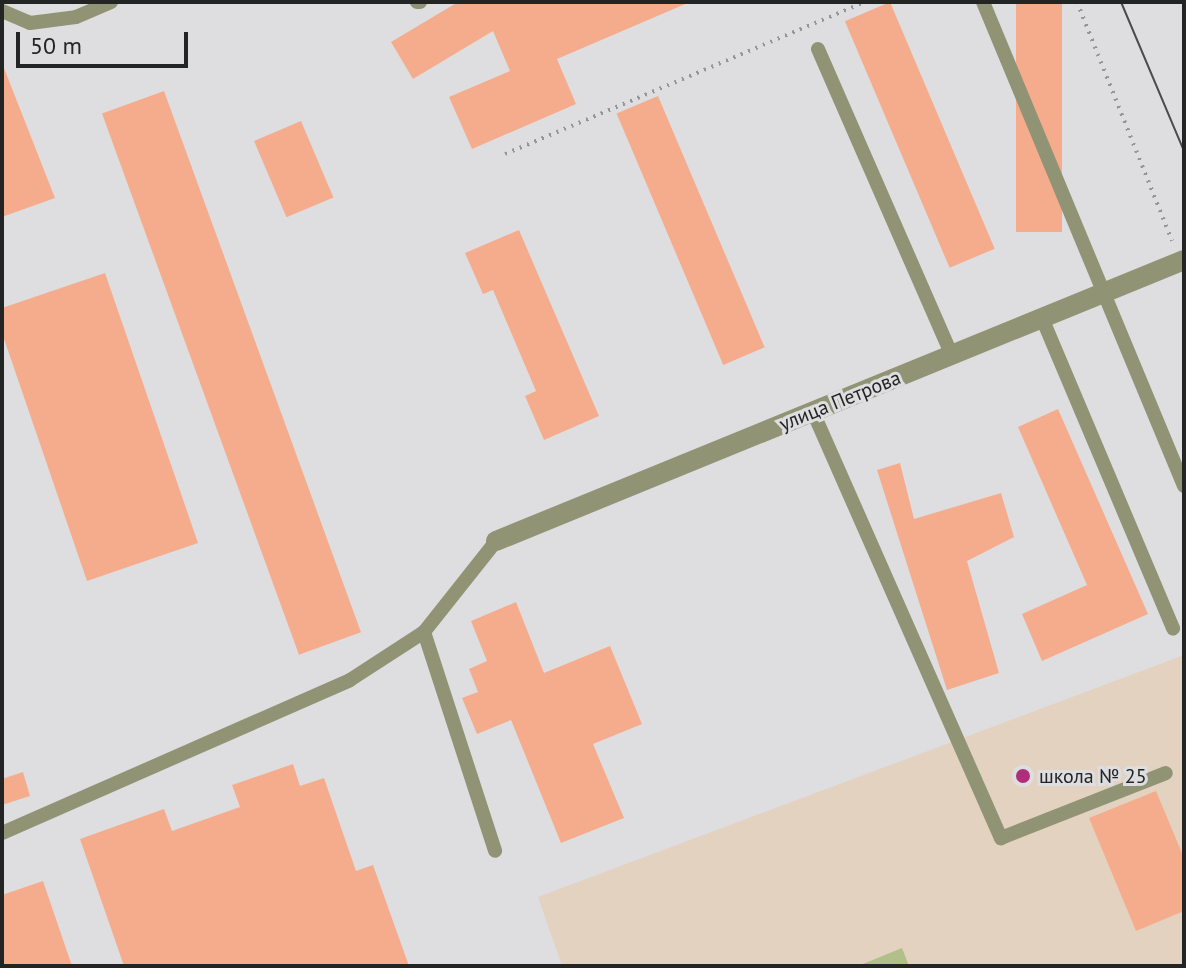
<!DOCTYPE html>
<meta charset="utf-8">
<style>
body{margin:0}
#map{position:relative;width:1186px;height:968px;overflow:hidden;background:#dedee0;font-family:"PT Sans",sans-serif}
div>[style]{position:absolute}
.education>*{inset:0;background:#e3d2c0}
.green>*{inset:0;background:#b1bf88}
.building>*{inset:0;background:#f5ac8d;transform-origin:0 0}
.path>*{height:4px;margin-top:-2px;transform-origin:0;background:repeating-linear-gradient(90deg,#959597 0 2px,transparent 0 8px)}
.lane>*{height:14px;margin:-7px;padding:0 7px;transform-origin:7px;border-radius:7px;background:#909475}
.street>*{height:20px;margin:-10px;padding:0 10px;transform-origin:10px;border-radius:10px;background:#909475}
.tram>*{height:2px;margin:-1px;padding:0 1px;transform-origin:1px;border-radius:1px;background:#4b4c4c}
.dots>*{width:22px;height:22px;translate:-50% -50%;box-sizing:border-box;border:4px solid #dedee0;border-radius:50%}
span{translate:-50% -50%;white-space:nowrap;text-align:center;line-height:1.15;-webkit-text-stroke:6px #dedee0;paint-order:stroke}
.street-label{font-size:20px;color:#232424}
.poi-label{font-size:20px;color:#232424}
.left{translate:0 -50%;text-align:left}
.frame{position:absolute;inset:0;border:4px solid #232424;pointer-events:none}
.scale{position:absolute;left:16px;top:32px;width:172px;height:36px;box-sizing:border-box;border:4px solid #232424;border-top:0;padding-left:10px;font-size:24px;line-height:28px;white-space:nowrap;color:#232424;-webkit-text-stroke:6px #dedee0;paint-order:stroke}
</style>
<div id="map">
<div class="education">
<div style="clip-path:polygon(1184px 655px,1184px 966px,562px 966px,538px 897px)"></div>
</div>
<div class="green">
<div style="clip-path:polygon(902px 948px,909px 966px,858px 966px)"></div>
</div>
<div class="building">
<div style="clip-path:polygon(458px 2px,690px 2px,557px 59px,576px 104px,472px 149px,449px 97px,510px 71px,493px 31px,413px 79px,391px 42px)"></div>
<div style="left:890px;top:2px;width:268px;height:49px;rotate:67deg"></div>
<div style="left:1016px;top:2px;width:46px;height:230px"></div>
<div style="clip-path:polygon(2px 63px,55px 198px,2px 217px)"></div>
<div style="left:164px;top:91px;width:576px;height:66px;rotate:70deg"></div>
<div style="left:658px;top:96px;width:273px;height:45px;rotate:67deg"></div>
<div style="left:301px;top:121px;width:83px;height:51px;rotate:67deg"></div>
<div style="clip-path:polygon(519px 230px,599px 416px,544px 440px,525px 396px,536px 391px,493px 290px,483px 294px,465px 253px)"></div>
<div style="clip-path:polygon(105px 273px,198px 543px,87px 581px,2px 333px,2px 308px)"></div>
<div style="clip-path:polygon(1058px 409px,1148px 614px,1042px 661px,1022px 614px,1087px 585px,1018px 427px)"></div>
<div style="clip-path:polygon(900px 463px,914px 519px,1001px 493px,1014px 537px,967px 561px,999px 673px,947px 690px,877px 470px)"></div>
<div style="clip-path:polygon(516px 602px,544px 673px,610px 646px,642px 724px,593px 744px,624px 818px,561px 843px,511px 720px,477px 734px,462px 698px,478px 692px,469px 669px,487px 661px,471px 621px)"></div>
<div style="clip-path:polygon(293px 764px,300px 786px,324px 778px,356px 871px,373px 865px,409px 966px,124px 966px,80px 839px,164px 809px,172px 831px,240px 807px,232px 785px)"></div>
<div style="clip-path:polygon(23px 772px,30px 796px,2px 805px,2px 779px)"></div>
<div style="clip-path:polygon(1156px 791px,1184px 858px,1184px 911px,1136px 931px,1089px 818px)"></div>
<div style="clip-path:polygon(43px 881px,72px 966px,2px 966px,2px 895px)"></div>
</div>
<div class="path">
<div style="left:1077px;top:2px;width:257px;rotate:68.3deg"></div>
<div style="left:505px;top:154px;width:390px;rotate:-22.9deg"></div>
</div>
<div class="lane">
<div style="left:417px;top:2px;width:3px"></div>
<div style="left:983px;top:2px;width:524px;rotate:67.45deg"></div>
<div style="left:2px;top:11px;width:30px;rotate:23deg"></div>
<div style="left:30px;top:23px;width:46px;rotate:-7.4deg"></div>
<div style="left:76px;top:17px;width:38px;rotate:-23deg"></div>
<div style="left:818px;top:49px;width:334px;rotate:66.4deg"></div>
<div style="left:1042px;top:318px;width:337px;rotate:67.1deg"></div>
<div style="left:813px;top:412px;width:466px;rotate:66.2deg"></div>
<div style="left:1001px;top:838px;width:177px;rotate:-21.5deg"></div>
<div style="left:424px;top:632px;width:230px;rotate:72deg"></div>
<div style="left:2px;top:833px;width:380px;rotate:-23.7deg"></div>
<div style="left:350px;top:680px;width:88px;rotate:-33deg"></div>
<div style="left:424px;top:632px;width:116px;rotate:-51.6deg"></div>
</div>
<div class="street">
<div style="left:496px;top:541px;width:743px;rotate:-22.22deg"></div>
</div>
<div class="tram">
<div style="left:1121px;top:2px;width:162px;rotate:67.1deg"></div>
</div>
<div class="dots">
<div style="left:1023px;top:776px;background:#ae2e7c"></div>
</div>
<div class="street-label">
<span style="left:840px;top:401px;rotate:-22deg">улица Петрова</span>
</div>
<div class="poi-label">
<span class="left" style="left:1039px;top:776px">школа № 25</span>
</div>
<div class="frame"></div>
<div class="scale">50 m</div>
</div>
